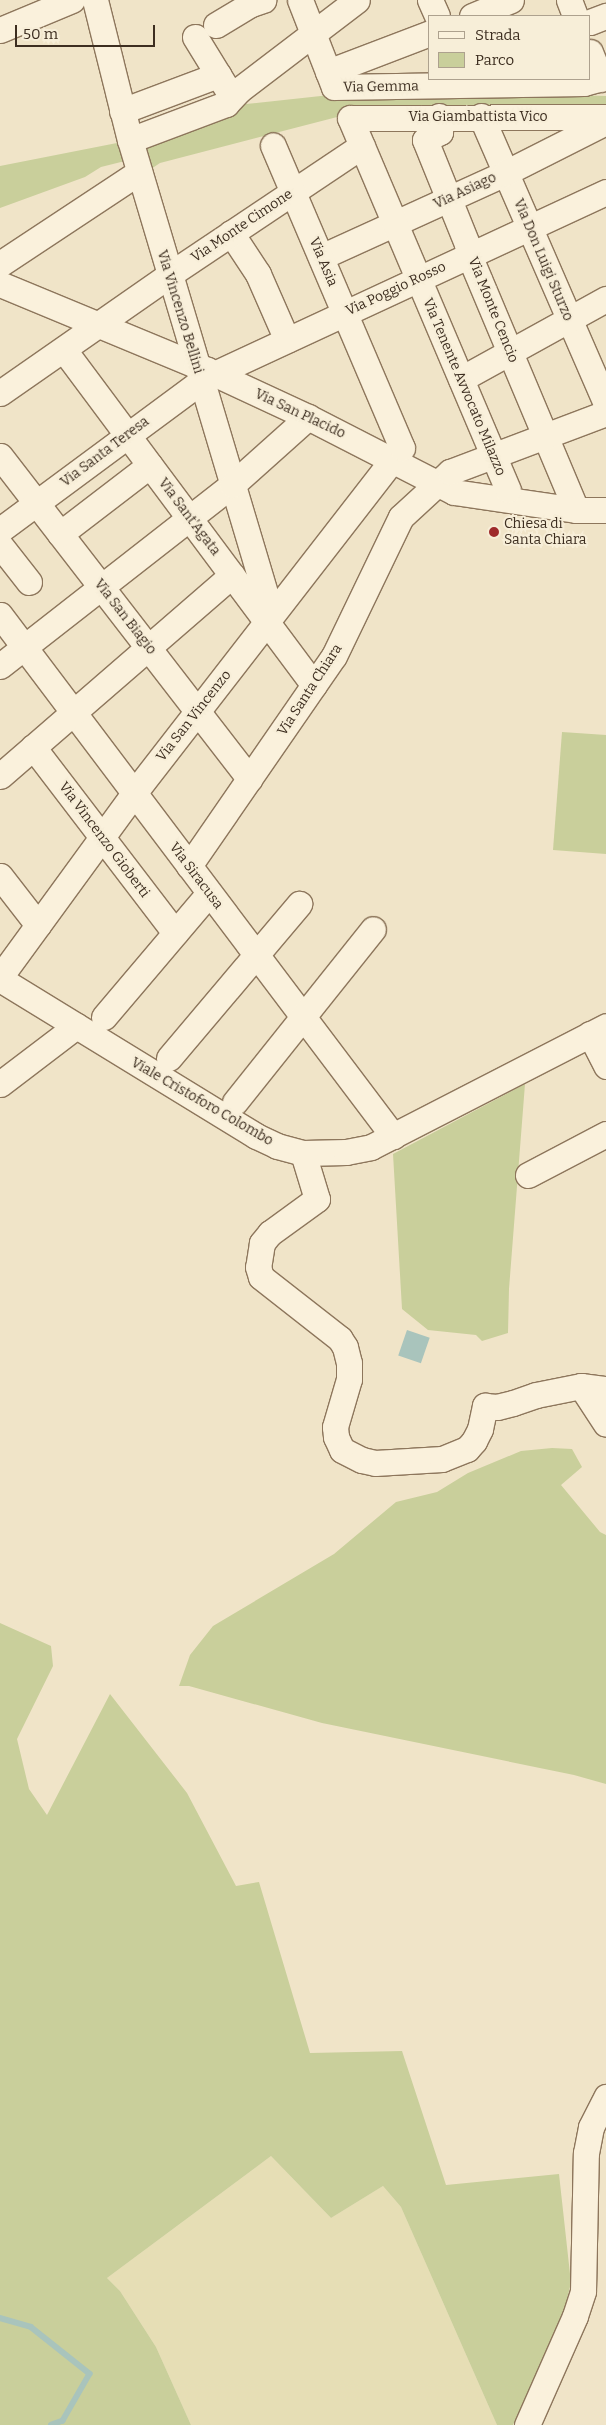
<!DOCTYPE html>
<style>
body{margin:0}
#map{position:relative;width:606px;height:2425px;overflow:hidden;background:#f0e4c8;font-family:Bitter,serif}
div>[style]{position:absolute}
.farmland>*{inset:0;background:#e6deb5}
.green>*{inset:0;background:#c9cf9b}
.water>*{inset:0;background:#a9c4bc;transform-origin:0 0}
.stream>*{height:5.5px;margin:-2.75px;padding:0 2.75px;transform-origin:2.75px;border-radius:2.75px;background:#a9c4bc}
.roads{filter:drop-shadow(1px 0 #8d765c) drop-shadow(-1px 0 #8d765c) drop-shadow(0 1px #8d765c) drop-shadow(0 -1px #8d765c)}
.minor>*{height:25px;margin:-12.5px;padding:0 12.5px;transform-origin:12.5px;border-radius:12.5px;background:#faf1dc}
.dots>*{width:14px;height:14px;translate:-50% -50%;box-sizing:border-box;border:2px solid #f7eed8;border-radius:50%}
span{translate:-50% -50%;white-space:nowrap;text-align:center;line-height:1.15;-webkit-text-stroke:4px #f7eed8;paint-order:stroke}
.street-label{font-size:14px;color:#3d2e20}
.poi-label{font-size:14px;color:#3d2e20}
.left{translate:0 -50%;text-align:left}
.legend{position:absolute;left:428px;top:15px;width:162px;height:65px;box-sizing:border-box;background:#f7eed8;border:1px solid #ada18e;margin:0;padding:6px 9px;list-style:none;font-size:15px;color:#3d2e20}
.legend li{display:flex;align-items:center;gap:10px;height:25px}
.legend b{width:25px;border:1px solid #ada18e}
.scale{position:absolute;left:15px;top:25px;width:140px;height:22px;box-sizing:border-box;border:2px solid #3d2e20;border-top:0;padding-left:6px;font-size:15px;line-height:18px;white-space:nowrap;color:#3d2e20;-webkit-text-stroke:4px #f7eed8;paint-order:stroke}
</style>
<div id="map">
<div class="farmland">
<div style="clip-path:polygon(271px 2156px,331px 2218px,383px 2186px,401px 2207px,497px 2425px,191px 2425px,156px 2347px,120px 2291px,107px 2278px)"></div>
</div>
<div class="green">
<div style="clip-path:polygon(542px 94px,606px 96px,606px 110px,341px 116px,160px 163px,148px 171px,140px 141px,246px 104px,330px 95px)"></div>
<div style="clip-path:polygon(122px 142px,125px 161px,101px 167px,85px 177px,0 208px,0 166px)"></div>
<div style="clip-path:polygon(562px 732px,606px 735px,606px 854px,553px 850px)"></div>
<div style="clip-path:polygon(525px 1084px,509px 1289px,508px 1333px,482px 1341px,476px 1335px,428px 1330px,402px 1309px,393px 1154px)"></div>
<div style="clip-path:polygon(552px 1448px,572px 1449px,582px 1467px,561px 1485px,600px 1532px,606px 1535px,606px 1784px,574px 1775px,322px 1723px,189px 1686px,179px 1686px,190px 1655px,213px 1626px,334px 1554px,396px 1502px,437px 1492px,468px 1473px,521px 1451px)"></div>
<div style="clip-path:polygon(0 1623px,51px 1646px,53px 1666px,17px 1739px,29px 1789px,47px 1815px,110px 1694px,187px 1793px,236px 1886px,259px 1882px,310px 2053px,402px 2051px,446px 2185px,559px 2174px,571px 2283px,564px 2311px,513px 2425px,497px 2425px,401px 2207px,383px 2186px,331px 2218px,271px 2156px,107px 2278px,120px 2291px,156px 2347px,191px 2425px,0 2425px)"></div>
</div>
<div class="water">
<div style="left:407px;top:1330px;width:24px;height:27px;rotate:19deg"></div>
</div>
<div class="stream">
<div style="left:0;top:2318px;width:32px;rotate:16deg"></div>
<div style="left:31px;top:2327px;width:75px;rotate:38.5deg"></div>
<div style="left:90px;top:2374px;width:54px;rotate:119.9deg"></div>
<div style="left:63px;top:2421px;width:12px;rotate:160deg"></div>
</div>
<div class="roads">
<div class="minor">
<div style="left:95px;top:0;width:144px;rotate:76deg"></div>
<div style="left:130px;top:140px;width:484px;rotate:73.4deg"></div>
<div style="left:268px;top:604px;width:18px;rotate:93deg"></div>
<div style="left:300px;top:0;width:93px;rotate:68.7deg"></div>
<div style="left:334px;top:87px;width:250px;rotate:-0.9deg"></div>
<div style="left:584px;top:83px;width:23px;rotate:-15deg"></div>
<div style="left:430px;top:0;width:17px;rotate:66deg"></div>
<div style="left:569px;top:0;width:17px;rotate:69deg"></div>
<div style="left:472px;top:16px;width:42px;rotate:-22.3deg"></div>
<div style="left:590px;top:22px;width:17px;rotate:-21deg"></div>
<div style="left:216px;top:25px;width:41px;rotate:-31deg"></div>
<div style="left:251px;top:4px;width:13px;rotate:-18deg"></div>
<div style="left:0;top:30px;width:78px;rotate:-22.6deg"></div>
<div style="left:195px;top:37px;width:61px;rotate:58.4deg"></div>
<div style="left:590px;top:52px;width:29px;rotate:68deg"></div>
<div style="left:328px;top:72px;width:109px;rotate:-20.9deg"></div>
<div style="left:122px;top:111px;width:103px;rotate:-20.6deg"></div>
<div style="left:439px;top:116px;width:16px;rotate:86deg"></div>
<div style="left:440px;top:132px;width:17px;rotate:152deg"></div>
<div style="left:425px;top:140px;width:112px;rotate:68deg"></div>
<div style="left:467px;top:244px;width:19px;rotate:74deg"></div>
<div style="left:472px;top:262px;width:269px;rotate:67.2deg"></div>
<div style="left:481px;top:116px;width:314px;rotate:66.5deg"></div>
<div style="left:130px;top:140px;width:103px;rotate:-20.6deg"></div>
<div style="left:226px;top:104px;width:19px;rotate:-47deg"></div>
<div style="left:239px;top:90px;width:148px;rotate:-37.3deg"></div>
<div style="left:231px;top:233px;width:49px;rotate:56.6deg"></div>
<div style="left:258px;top:274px;width:72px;rotate:66.3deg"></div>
<div style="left:321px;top:257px;width:202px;rotate:-24.5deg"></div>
<div style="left:505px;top:173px;width:113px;rotate:-26.8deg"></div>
<div style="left:0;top:264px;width:167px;rotate:-33.5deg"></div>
<div style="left:0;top:284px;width:212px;rotate:22.5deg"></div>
<div style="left:196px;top:365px;width:123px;rotate:24.9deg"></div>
<div style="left:308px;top:417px;width:164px;rotate:27.2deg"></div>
<div style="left:454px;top:492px;width:123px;rotate:8.4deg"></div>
<div style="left:576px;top:510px;width:30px"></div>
<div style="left:64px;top:350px;width:418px;rotate:53.3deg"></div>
<div style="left:214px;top:374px;width:432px;rotate:-24.9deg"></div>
<div style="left:461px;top:379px;width:166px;rotate:-28.9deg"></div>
<div style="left:0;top:393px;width:206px;rotate:-34.9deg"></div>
<div style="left:169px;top:275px;width:232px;rotate:-33.8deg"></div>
<div style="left:0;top:456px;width:408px;rotate:52.3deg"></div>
<div style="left:508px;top:490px;width:404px;rotate:-113deg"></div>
<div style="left:350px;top:118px;width:256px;rotate:-0.2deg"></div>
<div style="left:0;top:530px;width:250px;rotate:-36.5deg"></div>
<div style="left:201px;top:381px;width:13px;rotate:-61deg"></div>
<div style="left:60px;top:534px;width:113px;rotate:-37.5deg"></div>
<div style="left:0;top:545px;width:47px;rotate:51.9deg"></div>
<div style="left:0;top:615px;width:653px;rotate:52.97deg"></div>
<div style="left:0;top:666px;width:294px;rotate:-38deg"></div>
<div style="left:232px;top:485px;width:102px;rotate:-41.8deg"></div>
<div style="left:33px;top:747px;width:234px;rotate:52.6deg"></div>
<div style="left:0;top:776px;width:307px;rotate:-40.9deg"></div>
<div style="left:189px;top:866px;width:255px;rotate:-55.4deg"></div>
<div style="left:334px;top:656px;width:154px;rotate:-64.3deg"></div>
<div style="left:401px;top:517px;width:67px;rotate:-42.6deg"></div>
<div style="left:450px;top:472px;width:167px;rotate:-20.7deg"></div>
<div style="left:0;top:876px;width:62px;rotate:52.2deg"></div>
<div style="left:0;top:977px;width:228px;rotate:-53.9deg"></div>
<div style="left:134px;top:793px;width:437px;rotate:-52.2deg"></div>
<div style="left:402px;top:448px;width:329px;rotate:-113.1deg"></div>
<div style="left:0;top:979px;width:300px;rotate:31.5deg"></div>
<div style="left:256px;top:1136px;width:23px;rotate:25deg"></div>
<div style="left:277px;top:1146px;width:27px;rotate:15deg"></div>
<div style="left:303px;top:1153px;width:43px;rotate:-1.3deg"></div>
<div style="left:346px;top:1152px;width:25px;rotate:-11deg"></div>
<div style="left:371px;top:1147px;width:264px;rotate:-27.2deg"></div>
<div style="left:104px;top:1017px;width:162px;rotate:-49.7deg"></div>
<div style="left:590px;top:1034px;width:36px;rotate:63deg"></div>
<div style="left:169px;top:1058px;width:202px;rotate:-49.8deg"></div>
<div style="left:0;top:1084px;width:96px;rotate:-37.3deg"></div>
<div style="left:235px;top:1102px;width:221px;rotate:-51.4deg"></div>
<div style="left:303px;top:1153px;width:48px;rotate:73.1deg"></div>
<div style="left:317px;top:1199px;width:58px;rotate:144.1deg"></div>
<div style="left:270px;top:1233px;width:13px;rotate:129deg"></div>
<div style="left:262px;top:1243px;width:24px;rotate:99deg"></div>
<div style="left:258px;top:1267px;width:10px;rotate:73deg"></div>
<div style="left:261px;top:1277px;width:100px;rotate:38.1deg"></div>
<div style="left:340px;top:1339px;width:9px;rotate:58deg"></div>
<div style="left:345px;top:1347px;width:16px;rotate:76deg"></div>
<div style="left:349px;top:1363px;width:16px;rotate:90deg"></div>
<div style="left:349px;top:1379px;width:50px;rotate:106.3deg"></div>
<div style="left:335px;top:1427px;width:10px;rotate:84deg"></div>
<div style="left:336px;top:1437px;width:14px;rotate:65deg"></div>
<div style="left:342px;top:1450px;width:22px;rotate:27deg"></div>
<div style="left:362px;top:1460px;width:13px;rotate:13deg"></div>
<div style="left:375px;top:1463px;width:67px;rotate:-3.4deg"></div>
<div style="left:442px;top:1459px;width:27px;rotate:-22deg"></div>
<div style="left:467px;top:1449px;width:11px;rotate:-49deg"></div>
<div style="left:474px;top:1441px;width:13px;rotate:-63deg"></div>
<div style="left:480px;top:1429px;width:24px;rotate:-78deg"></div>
<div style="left:485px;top:1406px;width:12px;rotate:5deg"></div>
<div style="left:497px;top:1407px;width:16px;rotate:-14deg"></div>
<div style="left:513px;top:1403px;width:24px;rotate:-19deg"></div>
<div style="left:536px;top:1395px;width:46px;rotate:-11.3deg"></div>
<div style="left:581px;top:1386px;width:25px;rotate:7deg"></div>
<div style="left:528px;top:1175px;width:88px;rotate:-27.7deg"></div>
<div style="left:581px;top:1386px;width:45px;rotate:56.7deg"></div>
<div style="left:527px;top:2425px;width:119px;rotate:-66.2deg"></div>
<div style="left:575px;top:2316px;width:26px;rotate:-72deg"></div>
<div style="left:583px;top:2291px;width:138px;rotate:-88.8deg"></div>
<div style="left:586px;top:2153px;width:26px;rotate:-79deg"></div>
<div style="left:591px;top:2127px;width:34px;rotate:-63deg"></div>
</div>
</div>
<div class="dots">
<div style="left:494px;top:532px;background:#9e2a2b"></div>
</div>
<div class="street-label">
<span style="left:381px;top:87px;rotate:-1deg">Via Gemma</span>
<span style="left:478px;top:117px">Via Giambattista Vico</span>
<span style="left:465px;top:191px;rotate:-25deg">Via Asiago</span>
<span style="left:242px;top:226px;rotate:-34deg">Via Monte Cimone</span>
<span style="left:543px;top:260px;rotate:67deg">Via Don Luigi Sturzo</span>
<span style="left:323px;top:262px;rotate:67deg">Via Asia</span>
<span style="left:396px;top:289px;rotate:-25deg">Via Poggio Rosso</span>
<span style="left:493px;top:310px;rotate:68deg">Via Monte Cencio</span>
<span style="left:180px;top:312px;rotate:73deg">Via Vincenzo Bellini</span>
<span style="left:464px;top:387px;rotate:67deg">Via Tenente Avvocato Milazzo</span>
<span style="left:300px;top:414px;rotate:25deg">Via San Placido</span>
<span style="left:105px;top:452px;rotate:-37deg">Via Santa Teresa</span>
<span style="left:189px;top:517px;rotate:53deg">Via Sant'Agata</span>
<span style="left:125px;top:617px;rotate:52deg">Via San Biagio</span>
<span style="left:310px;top:690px;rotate:-57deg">Via Santa Chiara</span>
<span style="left:194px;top:716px;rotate:-52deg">Via San Vincenzo</span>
<span style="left:104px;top:840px;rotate:53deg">Via Vincenzo Gioberti</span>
<span style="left:196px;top:876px;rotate:53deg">Via Siracusa</span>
<span style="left:202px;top:1102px;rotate:30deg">Viale Cristoforo Colombo</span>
</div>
<div class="poi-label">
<span class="left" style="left:504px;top:532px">Chiesa di<br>Santa Chiara</span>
</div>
<ul class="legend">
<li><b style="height:6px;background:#faf1dc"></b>Strada</li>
<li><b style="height:14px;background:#c9cf9b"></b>Parco</li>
</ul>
<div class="scale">50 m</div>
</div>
